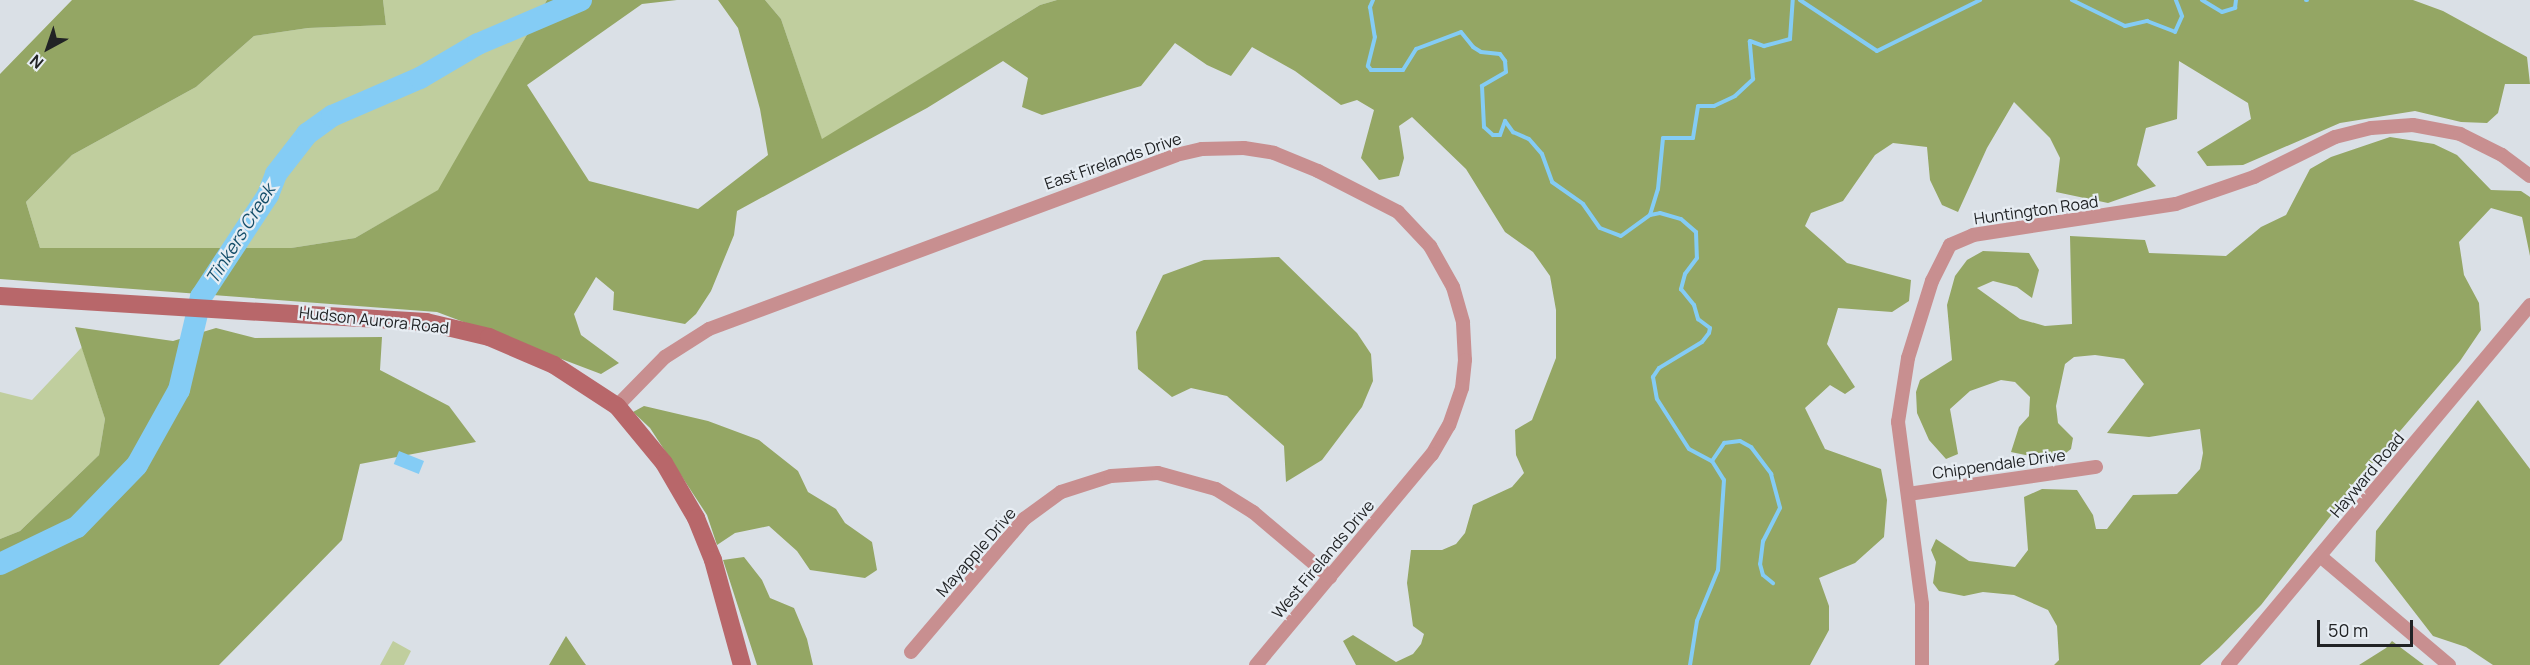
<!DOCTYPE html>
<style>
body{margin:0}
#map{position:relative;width:2530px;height:665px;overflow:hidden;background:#dae0e6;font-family:Manrope,sans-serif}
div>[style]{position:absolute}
.green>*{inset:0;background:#c0ce9e}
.forest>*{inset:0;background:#94a664}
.water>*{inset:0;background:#84ccf5;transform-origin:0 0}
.stream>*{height:4px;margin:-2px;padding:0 2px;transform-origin:2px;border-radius:2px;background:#84ccf5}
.river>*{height:22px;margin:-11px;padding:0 11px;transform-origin:11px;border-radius:11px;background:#84ccf5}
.street>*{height:14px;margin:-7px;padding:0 7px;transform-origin:7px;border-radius:7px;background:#c88f90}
.secondary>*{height:18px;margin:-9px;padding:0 9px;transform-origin:9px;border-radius:9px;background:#b8676a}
span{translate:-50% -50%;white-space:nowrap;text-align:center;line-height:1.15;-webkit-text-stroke:4.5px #e7edf3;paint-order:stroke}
.street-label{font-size:16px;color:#212325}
.water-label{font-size:18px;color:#154e6a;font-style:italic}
.north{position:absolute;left:18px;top:18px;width:60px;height:60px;-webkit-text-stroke:4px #e7edf3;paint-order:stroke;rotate:220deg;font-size:16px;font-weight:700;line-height:24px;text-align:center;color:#212325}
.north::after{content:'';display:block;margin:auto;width:21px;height:27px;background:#212325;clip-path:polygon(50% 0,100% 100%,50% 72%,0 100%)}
.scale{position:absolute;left:2317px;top:620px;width:96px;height:27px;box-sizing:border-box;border:3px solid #212325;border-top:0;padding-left:8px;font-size:18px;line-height:21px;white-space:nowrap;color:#212325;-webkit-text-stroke:4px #e7edf3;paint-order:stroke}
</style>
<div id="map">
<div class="green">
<div style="clip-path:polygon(383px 0,547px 0,439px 190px,355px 238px,291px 248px,40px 248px,26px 202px,72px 155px,196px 87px,254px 36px,308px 28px,386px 25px)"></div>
<div style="clip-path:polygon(765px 0,1057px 0,1040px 5px,822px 140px,781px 19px)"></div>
<div style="clip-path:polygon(82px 347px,105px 419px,99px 455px,20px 531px,0 539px,0 392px,32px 400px)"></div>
<div style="clip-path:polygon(393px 641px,411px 651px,404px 665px,380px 665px)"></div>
</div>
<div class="forest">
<div style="clip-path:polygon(72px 0,383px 0,386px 25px,308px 28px,254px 36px,196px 87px,72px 155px,26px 202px,40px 248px,291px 248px,355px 238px,438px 190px,547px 0,677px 0,642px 4px,527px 85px,589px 181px,698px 209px,768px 155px,760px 109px,738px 28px,718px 0,765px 0,781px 19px,822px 139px,1040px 5px,1057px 0,2413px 0,2443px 11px,2527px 57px,2530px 84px,2505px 84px,2498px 113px,2487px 123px,2461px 122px,2415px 111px,2340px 123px,2243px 165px,2207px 166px,2197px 152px,2251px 119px,2248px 103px,2179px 61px,2177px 119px,2146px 128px,2137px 165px,2156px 186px,2108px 203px,2056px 192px,2060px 158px,2050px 138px,2014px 102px,1987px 148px,1958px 212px,1942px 205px,1930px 180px,1927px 147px,1893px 143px,1875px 155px,1843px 201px,1811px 213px,1805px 226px,1847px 263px,1911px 280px,1909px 301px,1892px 312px,1838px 308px,1827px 344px,1855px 387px,1845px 394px,1830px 385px,1805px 408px,1825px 449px,1881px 469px,1887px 500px,1884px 537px,1855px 563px,1819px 578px,1829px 606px,1829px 630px,1810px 665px,1356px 665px,1343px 641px,1353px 635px,1396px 662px,1413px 654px,1421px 644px,1424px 634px,1413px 626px,1407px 583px,1411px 550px,1442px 550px,1456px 544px,1465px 533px,1473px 505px,1512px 487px,1524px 473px,1516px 455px,1515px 430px,1532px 420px,1556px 358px,1556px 310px,1550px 276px,1533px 252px,1505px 232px,1466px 169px,1412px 117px,1399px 126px,1404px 158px,1399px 176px,1379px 180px,1361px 158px,1374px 110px,1357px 100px,1341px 105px,1295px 71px,1252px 47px,1231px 76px,1207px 65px,1175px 43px,1141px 86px,1042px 115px,1022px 107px,1028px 78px,1003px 61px,927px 108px,737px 211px,734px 235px,711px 291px,696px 314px,685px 324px,613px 310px,614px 292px,596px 277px,574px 314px,581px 335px,619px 363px,601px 374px,437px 312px,0 279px,0 74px)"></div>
<div style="clip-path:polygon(2390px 137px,2434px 144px,2457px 155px,2491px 190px,2521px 191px,2530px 197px,2530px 256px,2522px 217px,2491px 208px,2459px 242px,2464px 275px,2479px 303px,2481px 330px,2460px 361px,2365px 472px,2261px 605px,2219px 648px,2200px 665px,2054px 665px,2059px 660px,2057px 626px,2048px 610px,2014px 595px,1983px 592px,1964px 596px,1939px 591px,1933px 583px,1936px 562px,1931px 550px,1936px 539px,1969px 561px,2015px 567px,2028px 550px,2024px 497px,2042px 489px,2077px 490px,2093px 515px,2096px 529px,2107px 529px,2133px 495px,2177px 494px,2200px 469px,2203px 453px,2200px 429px,2149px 437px,2107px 433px,2144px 384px,2124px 359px,2095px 355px,2074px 357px,2065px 364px,2056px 406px,2058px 423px,2073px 438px,2071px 449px,2062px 456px,2049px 460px,2011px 452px,2019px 427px,2029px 416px,2030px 397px,2015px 382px,2001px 380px,1970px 391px,1950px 409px,1958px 454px,1946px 459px,1929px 440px,1917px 413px,1916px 392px,1920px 380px,1952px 360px,1947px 305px,1955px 276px,1967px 260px,1983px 251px,2029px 253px,2039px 270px,2032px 298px,2017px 287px,1993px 281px,1977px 288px,2020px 319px,2045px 326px,2072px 324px,2070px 236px,2145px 240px,2149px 253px,2226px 256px,2261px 227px,2286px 215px,2310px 169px,2331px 157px)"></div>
<div style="clip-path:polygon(1279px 257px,1357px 333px,1371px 354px,1373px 381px,1362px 407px,1322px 460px,1286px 482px,1284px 446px,1227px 396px,1191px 388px,1172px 397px,1138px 369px,1136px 332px,1163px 275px,1204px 260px)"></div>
<div style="clip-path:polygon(75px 327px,173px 341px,216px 328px,255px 338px,382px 337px,380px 370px,449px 406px,476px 442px,360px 464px,342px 540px,219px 665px,0 665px,0 539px,20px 531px,99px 455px,105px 419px)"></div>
<div style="clip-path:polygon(2478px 400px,2530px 469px,2530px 665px,2493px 665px,2466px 647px,2433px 636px,2375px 561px,2376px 531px)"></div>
<div style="clip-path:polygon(644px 406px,708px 421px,759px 440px,798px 471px,808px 492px,836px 509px,845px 523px,872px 542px,877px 570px,865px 578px,810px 570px,797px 551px,769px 526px,735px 533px,717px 545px,707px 515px,650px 428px,633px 412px)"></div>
<div style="clip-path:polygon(744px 557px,762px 580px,770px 598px,794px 608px,807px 639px,813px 665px,757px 665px,723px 560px)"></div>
<div style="clip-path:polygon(566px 636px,583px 661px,586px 665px,549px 665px)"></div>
<div style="clip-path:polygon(2392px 641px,2424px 665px,2359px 665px,2386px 648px)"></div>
</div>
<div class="water">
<div style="left:399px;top:451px;width:27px;height:14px;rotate:22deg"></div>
</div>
<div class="stream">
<div style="left:1373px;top:0;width:8px;rotate:113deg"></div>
<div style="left:1370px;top:7px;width:30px;rotate:81deg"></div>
<div style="left:1375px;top:37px;width:30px;rotate:104deg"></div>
<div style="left:1368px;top:66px;width:5px;rotate:53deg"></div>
<div style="left:1371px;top:70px;width:32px"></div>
<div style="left:1403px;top:70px;width:25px;rotate:-58deg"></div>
<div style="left:1416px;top:49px;width:48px;rotate:-20.7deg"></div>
<div style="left:1461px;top:32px;width:19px;rotate:51deg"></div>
<div style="left:1473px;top:47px;width:9px;rotate:32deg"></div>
<div style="left:1481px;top:52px;width:19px;rotate:6deg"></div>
<div style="left:1500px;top:54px;width:9px;rotate:54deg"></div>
<div style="left:1505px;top:61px;width:11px;rotate:85deg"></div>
<div style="left:1506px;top:72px;width:28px;rotate:150deg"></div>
<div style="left:1482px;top:86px;width:41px;rotate:87.2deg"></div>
<div style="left:1484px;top:127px;width:12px;rotate:42deg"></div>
<div style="left:1493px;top:135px;width:7px"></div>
<div style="left:1500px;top:135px;width:15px;rotate:-70deg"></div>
<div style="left:1505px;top:121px;width:14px;rotate:54deg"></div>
<div style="left:1513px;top:132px;width:17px;rotate:24deg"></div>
<div style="left:1529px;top:139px;width:20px;rotate:49deg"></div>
<div style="left:1542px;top:154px;width:30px;rotate:70deg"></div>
<div style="left:1552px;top:182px;width:38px;rotate:35deg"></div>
<div style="left:1583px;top:204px;width:29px;rotate:55deg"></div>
<div style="left:1600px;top:228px;width:22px;rotate:21deg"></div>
<div style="left:1621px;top:236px;width:36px;rotate:-36deg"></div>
<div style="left:1650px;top:215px;width:10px;rotate:-11deg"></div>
<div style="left:1660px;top:213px;width:22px;rotate:16deg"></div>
<div style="left:1681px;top:219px;width:20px;rotate:41deg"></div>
<div style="left:1696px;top:232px;width:26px;rotate:88deg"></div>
<div style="left:1697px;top:258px;width:20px;rotate:127deg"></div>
<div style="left:1685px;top:274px;width:16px;rotate:105deg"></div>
<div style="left:1681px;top:289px;width:21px;rotate:51deg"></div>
<div style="left:1694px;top:305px;width:15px;rotate:74deg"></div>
<div style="left:1698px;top:319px;width:15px;rotate:37deg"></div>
<div style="left:1710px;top:328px;width:5px;rotate:101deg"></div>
<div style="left:1709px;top:333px;width:11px;rotate:128deg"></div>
<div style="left:1702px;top:342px;width:50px;rotate:148.8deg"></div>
<div style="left:1659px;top:368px;width:11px;rotate:124deg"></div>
<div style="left:1653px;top:377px;width:22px;rotate:80deg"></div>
<div style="left:1657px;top:399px;width:59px;rotate:57.4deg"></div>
<div style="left:1689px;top:449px;width:26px;rotate:28deg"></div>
<div style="left:1712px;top:461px;width:22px;rotate:58deg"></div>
<div style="left:1724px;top:480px;width:90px;rotate:93.8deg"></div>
<div style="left:1718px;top:570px;width:55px;rotate:112.4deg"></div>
<div style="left:1697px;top:621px;width:45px;rotate:99deg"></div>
<div style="left:1800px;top:0;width:92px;rotate:33.5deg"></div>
<div style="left:1877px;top:51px;width:115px;rotate:-26.3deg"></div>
<div style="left:2072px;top:0;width:59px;rotate:26.1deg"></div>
<div style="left:2125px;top:26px;width:23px;rotate:-13deg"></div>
<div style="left:2147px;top:21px;width:30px;rotate:21deg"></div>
<div style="left:2175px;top:32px;width:17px;rotate:-66deg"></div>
<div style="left:2182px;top:16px;width:17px;rotate:-111deg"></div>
<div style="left:2202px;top:0;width:23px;rotate:31deg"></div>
<div style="left:2222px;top:12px;width:14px;rotate:-17deg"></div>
<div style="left:2235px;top:8px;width:8px;rotate:-83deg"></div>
<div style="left:2306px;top:0;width:1px"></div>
<div style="left:1650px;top:215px;width:27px;rotate:-73deg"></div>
<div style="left:1658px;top:189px;width:51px;rotate:-84.4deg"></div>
<div style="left:1663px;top:138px;width:30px"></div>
<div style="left:1693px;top:138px;width:32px;rotate:-81deg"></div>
<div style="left:1698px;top:106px;width:16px"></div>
<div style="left:1714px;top:106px;width:23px;rotate:-25deg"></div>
<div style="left:1735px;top:96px;width:25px;rotate:-43deg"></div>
<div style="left:1753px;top:79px;width:38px;rotate:-95deg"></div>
<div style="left:1750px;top:41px;width:15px;rotate:20deg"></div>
<div style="left:1764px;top:46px;width:27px;rotate:-15deg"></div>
<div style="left:1790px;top:39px;width:39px;rotate:-86deg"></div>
<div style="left:1712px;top:461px;width:22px;rotate:-56deg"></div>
<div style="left:1724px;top:443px;width:16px;rotate:-7deg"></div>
<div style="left:1740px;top:441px;width:13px;rotate:29deg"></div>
<div style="left:1751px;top:447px;width:34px;rotate:53deg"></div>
<div style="left:1771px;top:474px;width:35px;rotate:75deg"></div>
<div style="left:1780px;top:508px;width:37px;rotate:117deg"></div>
<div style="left:1763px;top:541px;width:23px;rotate:97deg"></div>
<div style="left:1760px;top:564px;width:11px;rotate:75deg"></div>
<div style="left:1763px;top:575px;width:13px;rotate:39deg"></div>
</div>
<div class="river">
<div style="left:0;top:564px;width:85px;rotate:-25.7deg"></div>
<div style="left:77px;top:527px;width:86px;rotate:-45.9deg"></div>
<div style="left:137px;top:465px;width:86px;rotate:-60.8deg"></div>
<div style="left:179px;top:390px;width:96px;rotate:-76.7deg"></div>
<div style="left:201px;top:297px;width:122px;rotate:-56.7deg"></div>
<div style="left:268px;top:195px;width:22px;rotate:-69deg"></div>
<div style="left:276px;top:174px;width:51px;rotate:-52.2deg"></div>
<div style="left:307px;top:134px;width:31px;rotate:-36deg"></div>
<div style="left:332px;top:116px;width:96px;rotate:-23.4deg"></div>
<div style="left:420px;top:78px;width:67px;rotate:-30.4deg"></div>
<div style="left:478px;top:44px;width:112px;rotate:-23.1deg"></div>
</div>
<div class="street">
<div style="left:617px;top:406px;width:69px;rotate:-45.6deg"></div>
<div style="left:665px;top:357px;width:52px;rotate:-32.5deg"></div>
<div style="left:709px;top:329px;width:498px;rotate:-20.4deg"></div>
<div style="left:1176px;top:155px;width:27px;rotate:-13deg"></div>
<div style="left:1202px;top:149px;width:42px;rotate:-1.4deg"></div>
<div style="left:1244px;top:148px;width:30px;rotate:9deg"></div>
<div style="left:1274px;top:153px;width:48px;rotate:22.2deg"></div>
<div style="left:1318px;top:171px;width:90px;rotate:27.1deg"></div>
<div style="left:1398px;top:212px;width:47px;rotate:46.7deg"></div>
<div style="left:1430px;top:246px;width:47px;rotate:60.7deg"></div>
<div style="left:1453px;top:287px;width:37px;rotate:74deg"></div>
<div style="left:1463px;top:323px;width:37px;rotate:87deg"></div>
<div style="left:1465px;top:360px;width:28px;rotate:96deg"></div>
<div style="left:1462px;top:388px;width:39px;rotate:109deg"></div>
<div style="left:1449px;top:425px;width:34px;rotate:120deg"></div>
<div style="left:1432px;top:454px;width:275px;rotate:129.8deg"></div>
<div style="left:1908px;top:494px;width:190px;rotate:-8.2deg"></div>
<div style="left:2320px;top:556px;width:169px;rotate:40.2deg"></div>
<div style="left:911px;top:652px;width:175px;rotate:-49.6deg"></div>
<div style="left:1024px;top:519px;width:46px;rotate:-36.1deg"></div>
<div style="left:1061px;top:492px;width:52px;rotate:-17.7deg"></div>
<div style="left:1111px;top:476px;width:47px;rotate:-3.7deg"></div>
<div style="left:1158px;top:473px;width:60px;rotate:15.4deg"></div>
<div style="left:1216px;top:489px;width:44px;rotate:31.9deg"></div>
<div style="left:1253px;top:512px;width:101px;rotate:40.2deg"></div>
<div style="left:1922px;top:665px;width:61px;rotate:-90deg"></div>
<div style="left:1922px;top:604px;width:184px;rotate:-97.5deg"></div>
<div style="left:1898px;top:422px;width:65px;rotate:-81.1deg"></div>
<div style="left:1908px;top:358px;width:81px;rotate:-72.7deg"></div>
<div style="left:1932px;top:281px;width:40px;rotate:-63.4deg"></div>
<div style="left:1950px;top:245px;width:25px;rotate:-23deg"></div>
<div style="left:1973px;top:235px;width:205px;rotate:-8.7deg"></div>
<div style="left:2176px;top:204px;width:83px;rotate:-19.1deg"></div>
<div style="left:2254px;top:177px;width:90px;rotate:-26.3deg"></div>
<div style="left:2335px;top:137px;width:37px;rotate:-14deg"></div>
<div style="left:2371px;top:128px;width:42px;rotate:-4.1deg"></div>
<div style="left:2413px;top:125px;width:48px;rotate:10.8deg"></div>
<div style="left:2460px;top:134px;width:47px;rotate:26.6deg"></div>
<div style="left:2502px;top:155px;width:35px;rotate:37deg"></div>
<div style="left:2228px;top:665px;width:470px;rotate:-50deg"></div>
</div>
<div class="secondary">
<div style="left:0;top:296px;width:427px;rotate:3.5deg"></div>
<div style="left:426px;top:322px;width:65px;rotate:13.4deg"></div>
<div style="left:489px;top:337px;width:71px;rotate:23.3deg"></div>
<div style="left:554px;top:365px;width:75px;rotate:33.1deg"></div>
<div style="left:617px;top:406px;width:74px;rotate:50.5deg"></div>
<div style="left:664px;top:463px;width:64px;rotate:59.8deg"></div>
<div style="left:696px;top:518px;width:45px;rotate:68deg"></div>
<div style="left:713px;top:560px;width:109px;rotate:74.6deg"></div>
</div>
<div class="street-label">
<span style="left:1113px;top:161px;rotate:-19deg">East Firelands Drive</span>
<span style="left:2036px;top:210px;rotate:-8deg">Huntington Road</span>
<span style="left:374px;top:320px;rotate:6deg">Hudson Aurora Road</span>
<span style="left:1999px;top:464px;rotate:-8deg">Chippendale Drive</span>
<span style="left:2367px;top:475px;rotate:-50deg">Hayward Road</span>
<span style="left:976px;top:552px;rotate:-49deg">Mayapple Drive</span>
<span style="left:1323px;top:559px;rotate:-50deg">West Firelands Drive</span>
</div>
<div class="water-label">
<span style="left:240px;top:234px;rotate:-58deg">Tinkers Creek</span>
</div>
<div class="north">N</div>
<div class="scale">50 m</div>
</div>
